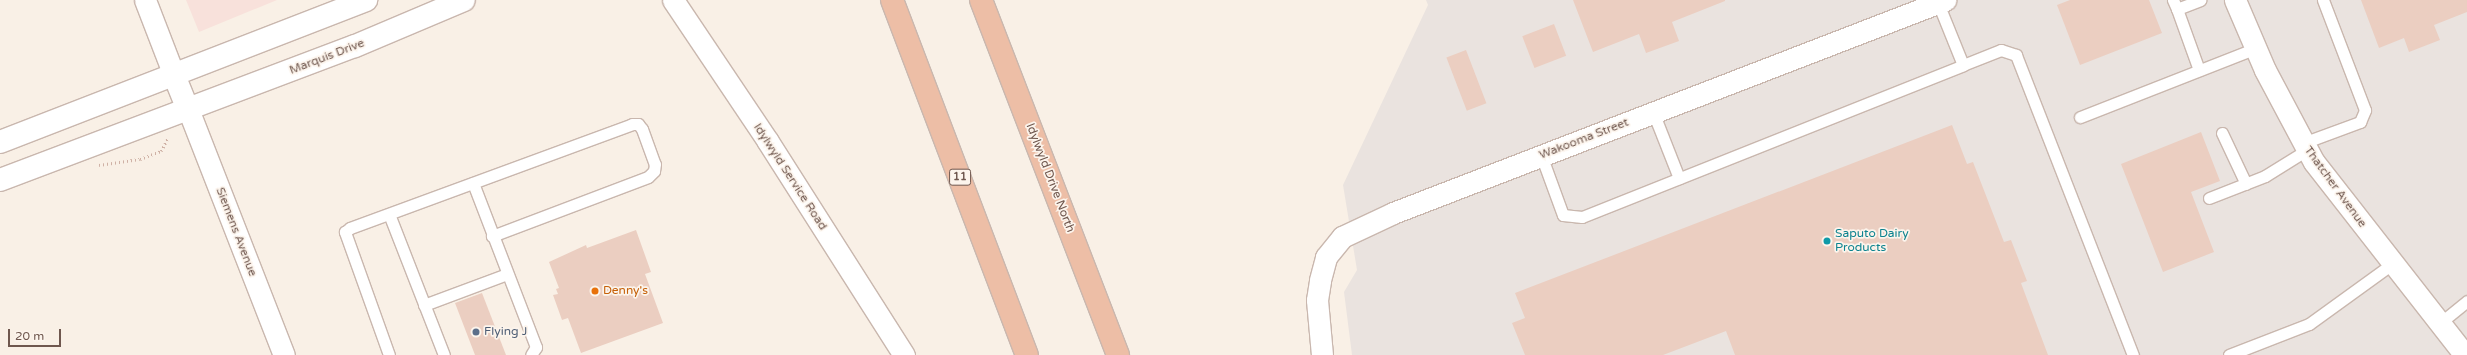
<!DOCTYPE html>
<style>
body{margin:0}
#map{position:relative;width:2467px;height:355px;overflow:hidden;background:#f9f0e6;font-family:"Varela Round",sans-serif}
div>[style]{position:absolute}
.commercial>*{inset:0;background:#f8e1db}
.industrial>*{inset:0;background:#eae3df}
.building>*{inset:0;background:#ebcec1;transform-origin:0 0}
.path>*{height:2.5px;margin-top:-1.25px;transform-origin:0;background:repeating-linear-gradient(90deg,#cfb1a5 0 1px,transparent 0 4px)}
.roads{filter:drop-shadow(1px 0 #c9b7ae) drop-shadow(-1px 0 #c9b7ae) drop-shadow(0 1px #c9b7ae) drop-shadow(0 -1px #c9b7ae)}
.service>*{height:11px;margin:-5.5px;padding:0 5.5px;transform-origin:5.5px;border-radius:5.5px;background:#fff}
.minor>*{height:21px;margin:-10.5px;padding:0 10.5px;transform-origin:10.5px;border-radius:10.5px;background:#fff}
.secondary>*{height:22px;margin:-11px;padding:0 11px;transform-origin:11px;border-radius:11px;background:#fff}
.trunk>*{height:22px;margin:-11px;padding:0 11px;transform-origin:11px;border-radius:11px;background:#edbea6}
.dots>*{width:11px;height:11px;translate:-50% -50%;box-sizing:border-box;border:2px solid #fcf4ec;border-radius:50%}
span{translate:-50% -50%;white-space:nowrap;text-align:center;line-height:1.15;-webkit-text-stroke:3.5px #fcf4ec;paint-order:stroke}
.shield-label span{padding:1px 3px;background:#fcf4ec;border:1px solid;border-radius:3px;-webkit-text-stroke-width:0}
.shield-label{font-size:11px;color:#6f574e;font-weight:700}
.street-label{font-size:12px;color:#6f574e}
.culture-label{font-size:12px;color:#0d838f}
.left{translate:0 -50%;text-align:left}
.food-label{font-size:12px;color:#c56008}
.service-label{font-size:12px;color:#4e5e75}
.scale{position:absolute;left:8px;top:329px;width:53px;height:18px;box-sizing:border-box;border:2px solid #6f574e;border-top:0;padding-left:5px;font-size:12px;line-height:14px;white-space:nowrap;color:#6f574e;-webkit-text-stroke:3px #fcf4ec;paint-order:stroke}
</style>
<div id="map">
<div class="commercial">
<div style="clip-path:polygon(186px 0,277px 0,199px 32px)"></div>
</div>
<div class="industrial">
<div style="clip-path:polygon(1426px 0,2467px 0,2467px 355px,1352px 355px,1344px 292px,1357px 270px,1343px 185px,1428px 5px)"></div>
</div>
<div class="building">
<div style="clip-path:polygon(1573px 0,1725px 0,1725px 1px,1672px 22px,1679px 41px,1646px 53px,1639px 34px,1593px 52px)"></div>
<div style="clip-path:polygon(2070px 0,2149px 0,2162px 33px,2080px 65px,2057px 5px)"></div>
<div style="clip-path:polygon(2361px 0,2467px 0,2467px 12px,2434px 25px,2440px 40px,2409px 52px,2404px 38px,2379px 48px)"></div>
<div style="left:1554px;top:24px;width:34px;height:34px;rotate:69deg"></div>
<div style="left:1466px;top:50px;width:57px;height:21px;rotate:69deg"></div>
<div style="clip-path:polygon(1952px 125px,1967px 164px,1973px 162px,2004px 242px,2011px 240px,2027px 281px,2021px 283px,2048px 355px,1735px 355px,1726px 331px,1663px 355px,1525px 355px,1512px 323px,1525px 318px,1515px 293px)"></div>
<div style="clip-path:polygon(2201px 132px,2220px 181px,2191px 192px,2214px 252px,2163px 272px,2121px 164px)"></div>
<div style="clip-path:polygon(636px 230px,651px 272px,645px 274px,663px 323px,581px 353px,568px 318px,562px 320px,553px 295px,558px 294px,556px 289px,559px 288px,549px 262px,586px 245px,587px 248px)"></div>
<div style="clip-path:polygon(482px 293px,506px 355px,475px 355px,455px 303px)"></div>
</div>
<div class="path">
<div style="left:99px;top:165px;width:41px;rotate:-8.3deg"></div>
<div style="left:140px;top:159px;width:22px;rotate:-21deg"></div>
<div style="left:161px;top:151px;width:15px;rotate:-62deg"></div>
</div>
<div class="roads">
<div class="service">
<div style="left:2173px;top:0;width:10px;rotate:66deg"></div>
<div style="left:2177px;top:9px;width:25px;rotate:-21deg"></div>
<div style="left:2177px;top:9px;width:65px;rotate:70.2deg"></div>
<div style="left:1963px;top:65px;width:41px;rotate:-21.5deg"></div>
<div style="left:2001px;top:50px;width:16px;rotate:18deg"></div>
<div style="left:2016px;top:55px;width:322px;rotate:68.7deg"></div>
<div style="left:1653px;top:112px;width:71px;rotate:68.5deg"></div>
<div style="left:2080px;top:117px;width:189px;rotate:-21.4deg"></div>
<div style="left:2222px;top:133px;width:56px;rotate:64.8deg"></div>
<div style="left:2303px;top:143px;width:61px;rotate:-20.2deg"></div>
<div style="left:2360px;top:122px;width:13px;rotate:-67deg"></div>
<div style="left:2365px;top:110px;width:118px;rotate:-110.9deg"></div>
<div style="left:1541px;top:155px;width:64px;rotate:69.9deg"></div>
<div style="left:1563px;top:215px;width:19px;rotate:6deg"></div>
<div style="left:1582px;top:217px;width:410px;rotate:-21.7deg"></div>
<div style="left:1963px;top:65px;width:67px;rotate:-112deg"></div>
<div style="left:473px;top:183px;width:176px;rotate:69deg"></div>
<div style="left:536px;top:347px;width:9px;rotate:122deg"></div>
<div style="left:2209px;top:198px;width:60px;rotate:-21.4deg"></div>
<div style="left:2265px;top:176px;width:49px;rotate:-31.8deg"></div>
<div style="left:389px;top:214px;width:151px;rotate:68.7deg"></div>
<div style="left:424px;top:305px;width:89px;rotate:-20.5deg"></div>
<div style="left:2440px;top:323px;width:35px;rotate:-39deg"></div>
<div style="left:389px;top:355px;width:131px;rotate:-109.7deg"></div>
<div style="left:345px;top:232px;width:6px;rotate:-39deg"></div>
<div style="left:350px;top:228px;width:301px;rotate:-20.2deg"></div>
<div style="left:632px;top:124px;width:6px"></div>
<div style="left:638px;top:124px;width:6px;rotate:51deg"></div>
<div style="left:642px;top:129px;width:37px;rotate:70deg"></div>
<div style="left:655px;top:164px;width:7px;rotate:98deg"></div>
<div style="left:654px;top:171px;width:8px;rotate:135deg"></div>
<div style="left:648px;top:177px;width:167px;rotate:159.3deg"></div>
<div style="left:2229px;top:355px;width:86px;rotate:-21.2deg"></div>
<div style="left:2309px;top:324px;width:102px;rotate:-35.9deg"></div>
</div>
<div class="minor">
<div style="left:145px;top:0;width:80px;rotate:68.9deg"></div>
<div style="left:673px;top:0;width:169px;rotate:56.1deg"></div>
<div style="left:767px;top:140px;width:255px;rotate:57.5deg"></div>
<div style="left:2235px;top:0;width:76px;rotate:66.8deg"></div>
<div style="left:2265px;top:70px;width:104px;rotate:62deg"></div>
<div style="left:2314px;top:162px;width:245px;rotate:52deg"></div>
<div style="left:188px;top:109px;width:264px;rotate:68.7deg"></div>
<div style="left:1322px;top:355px;width:55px;rotate:-95.2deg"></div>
<div style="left:1317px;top:300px;width:20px;rotate:-81deg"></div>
<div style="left:1320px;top:280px;width:24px;rotate:-75deg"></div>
<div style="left:1326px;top:257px;width:26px;rotate:-51deg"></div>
<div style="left:1342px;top:237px;width:56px;rotate:-25.2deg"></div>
<div style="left:1393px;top:213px;width:592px;rotate:-21.1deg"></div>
</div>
<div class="secondary">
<div style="left:174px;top:75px;width:37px;rotate:68deg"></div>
<div style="left:0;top:142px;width:393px;rotate:-21.2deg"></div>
<div style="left:0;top:180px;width:379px;rotate:-20.7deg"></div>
<div style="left:355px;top:46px;width:118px;rotate:-22.9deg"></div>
</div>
<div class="trunk">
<div style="left:892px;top:0;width:380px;rotate:69.2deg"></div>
<div style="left:981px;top:0;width:381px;rotate:68.9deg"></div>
</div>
</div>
<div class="dots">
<div style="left:1827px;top:241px;background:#0f9aa8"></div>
<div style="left:595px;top:291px;background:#e8710a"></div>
<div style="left:476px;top:332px;background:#5c6f8a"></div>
</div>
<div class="shield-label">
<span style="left:960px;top:177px">11</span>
</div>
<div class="street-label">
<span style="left:327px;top:57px;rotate:-21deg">Marquis Drive</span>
<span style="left:1584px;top:139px;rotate:-21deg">Wakooma Street</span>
<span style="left:790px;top:177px;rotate:57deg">Idylwyld Service Road</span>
<span style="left:1050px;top:178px;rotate:69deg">Idylwyld Drive North</span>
<span style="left:2335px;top:187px;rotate:54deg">Thatcher Avenue</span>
<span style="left:236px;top:232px;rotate:69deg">Siemens Avenue</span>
</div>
<div class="culture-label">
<span class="left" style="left:1835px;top:241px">Saputo Dairy<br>Products</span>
</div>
<div class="food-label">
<span class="left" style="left:603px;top:291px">Denny's</span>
</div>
<div class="service-label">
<span class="left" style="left:484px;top:332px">Flying J</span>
</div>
<div class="scale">20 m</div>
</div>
